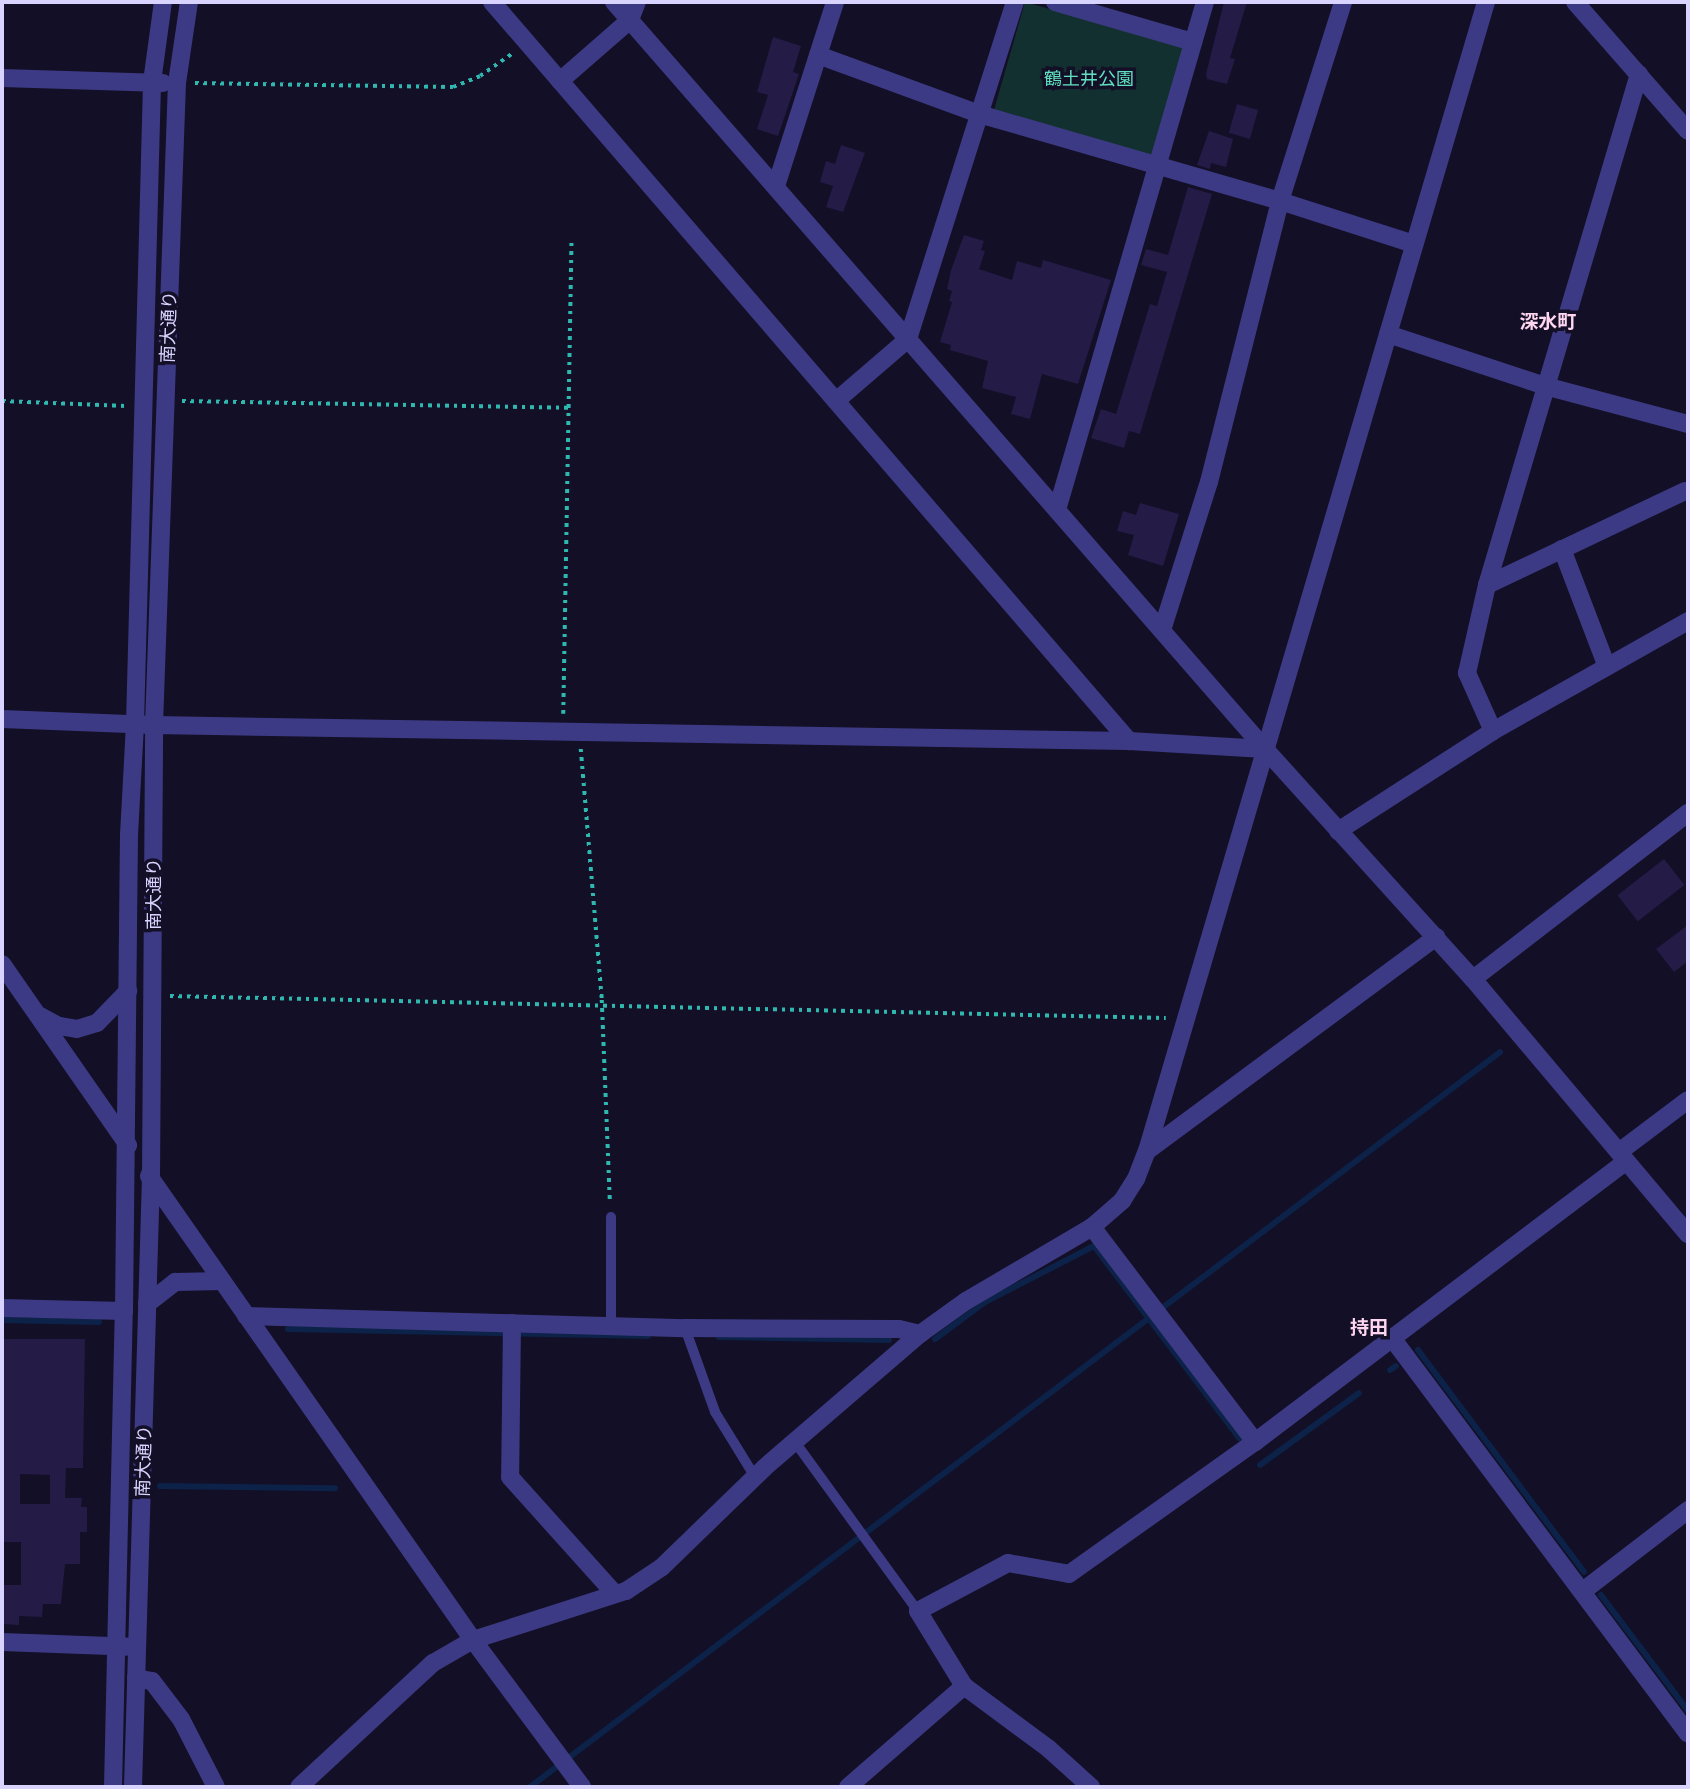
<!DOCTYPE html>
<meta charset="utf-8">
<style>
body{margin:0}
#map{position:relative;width:1690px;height:1789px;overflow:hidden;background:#130f26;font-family:Commissioner,"Noto Sans JP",sans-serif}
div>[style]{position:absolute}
.green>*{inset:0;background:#12302f;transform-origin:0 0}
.stream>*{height:6px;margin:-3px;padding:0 3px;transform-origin:3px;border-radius:3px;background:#0c2248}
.building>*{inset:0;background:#241b47;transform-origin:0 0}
.path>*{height:3.5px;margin-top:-1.75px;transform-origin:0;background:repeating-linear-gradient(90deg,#2fb8b0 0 3.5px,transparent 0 8.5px)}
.service>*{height:10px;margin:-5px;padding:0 5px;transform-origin:5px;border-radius:5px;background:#3d3a85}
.minor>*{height:18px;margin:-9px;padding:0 9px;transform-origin:9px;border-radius:9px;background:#3d3a85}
.tertiary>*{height:18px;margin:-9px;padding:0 9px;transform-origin:9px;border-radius:9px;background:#3d3a85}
span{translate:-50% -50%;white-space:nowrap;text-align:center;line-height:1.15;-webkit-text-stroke:7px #130f26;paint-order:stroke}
.park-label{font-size:18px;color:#5fe0c0}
.street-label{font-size:18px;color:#d9d4ff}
.neighbourhood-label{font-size:19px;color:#ffd6f0;font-weight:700}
.frame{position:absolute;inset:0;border:4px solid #d9d4ff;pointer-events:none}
</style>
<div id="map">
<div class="green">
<div style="left:1025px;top:2px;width:166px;height:113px;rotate:16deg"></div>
</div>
<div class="stream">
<div style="left:2px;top:1320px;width:97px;rotate:1.2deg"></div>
<div style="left:288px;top:1329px;width:360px;rotate:1.1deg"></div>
<div style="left:719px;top:1337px;width:170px;rotate:1deg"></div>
<div style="left:935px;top:1339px;width:62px;rotate:-36.5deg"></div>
<div style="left:985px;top:1302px;width:123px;rotate:-27.2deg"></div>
<div style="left:1094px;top:1246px;width:241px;rotate:52.9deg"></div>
<div style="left:1418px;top:1350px;width:277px;rotate:53.2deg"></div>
<div style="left:1390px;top:1370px;width:7px;rotate:-34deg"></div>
<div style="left:1260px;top:1465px;width:122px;rotate:-36deg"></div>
<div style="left:160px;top:1486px;width:175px;rotate:0.7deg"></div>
<div style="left:1601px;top:1595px;width:145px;rotate:53.1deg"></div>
<div style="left:530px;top:1787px;width:1217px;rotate:-37.15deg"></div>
</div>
<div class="building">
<div style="clip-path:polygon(1224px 2px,1247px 2px,1230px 58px,1235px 59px,1227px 84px,1207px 79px,1206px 74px)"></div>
<div style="clip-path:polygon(773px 37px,801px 46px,793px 72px,799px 74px,778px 136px,757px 129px,768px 95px,757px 92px)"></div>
<div style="left:1237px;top:104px;width:22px;height:30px;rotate:16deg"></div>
<div style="clip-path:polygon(1209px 131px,1233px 139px,1226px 167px,1211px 163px,1210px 169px,1197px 165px)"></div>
<div style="clip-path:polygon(841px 145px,865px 153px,843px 212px,826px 207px,833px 186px,820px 182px,826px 161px,835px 164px)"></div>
<div style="clip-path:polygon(1188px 187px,1212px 194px,1140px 434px,1129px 431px,1124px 448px,1091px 438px,1101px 409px,1116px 414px,1150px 304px,1157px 306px,1167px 272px,1141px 265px,1146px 249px,1168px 255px)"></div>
<div style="clip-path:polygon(964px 235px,984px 241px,981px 250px,985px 251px,979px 269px,1012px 280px,1017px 261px,1041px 268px,1043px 260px,1111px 280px,1078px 384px,1042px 374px,1030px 419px,1011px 414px,1016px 397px,982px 388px,988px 361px,950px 350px,951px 345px,940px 342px,952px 302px,949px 301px,952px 291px,947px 289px,951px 270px)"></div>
<div style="clip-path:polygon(1140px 503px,1179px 514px,1163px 566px,1128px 555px,1134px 535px,1117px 531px,1123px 511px,1136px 515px)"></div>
<div style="left:1664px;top:859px;width:33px;height:59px;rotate:52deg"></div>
<div style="clip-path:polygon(1688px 925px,1688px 961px,1674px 972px,1656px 949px)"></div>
<div style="clip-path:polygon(evenodd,2px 1339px,85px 1339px,83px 1468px,66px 1468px,65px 1498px,82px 1498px,81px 1507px,87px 1507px,87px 1532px,80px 1532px,80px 1564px,65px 1564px,61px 1604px,43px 1604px,42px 1617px,19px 1616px,19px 1625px,2px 1624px,2px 1585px,21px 1585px,21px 1542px,2px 1542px,2px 1339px,20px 1474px,50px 1475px,50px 1504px,20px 1504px,20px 1474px)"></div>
</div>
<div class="path">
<div style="left:195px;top:83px;width:258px;rotate:0.9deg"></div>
<div style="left:453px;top:87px;width:29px;rotate:-22deg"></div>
<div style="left:480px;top:76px;width:40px;rotate:-34.9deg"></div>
<div style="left:2px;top:401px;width:124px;rotate:2.3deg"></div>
<div style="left:182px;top:401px;width:387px;rotate:1deg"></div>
<div style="left:563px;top:714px;width:471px;rotate:-89deg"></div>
<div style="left:581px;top:749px;width:252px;rotate:85.2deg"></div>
<div style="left:602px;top:1000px;width:203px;rotate:87.7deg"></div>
<div style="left:170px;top:996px;width:996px;rotate:1.27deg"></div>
</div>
<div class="service">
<div style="left:611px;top:1326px;width:109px;rotate:-90deg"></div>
<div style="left:685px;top:1328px;width:89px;rotate:70.3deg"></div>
<div style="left:715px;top:1412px;width:76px;rotate:58.4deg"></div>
<div style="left:795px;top:1442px;width:209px;rotate:54deg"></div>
</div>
<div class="minor">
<div style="left:492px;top:2px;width:976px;rotate:49.24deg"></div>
<div style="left:1055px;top:2px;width:144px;rotate:16.2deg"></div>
<div style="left:1575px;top:2px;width:171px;rotate:48.8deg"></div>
<div style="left:818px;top:55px;width:171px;rotate:20.1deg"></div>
<div style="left:979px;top:114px;width:313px;rotate:16.1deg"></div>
<div style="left:1280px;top:201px;width:141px;rotate:17.8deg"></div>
<div style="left:560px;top:81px;width:93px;rotate:-41.1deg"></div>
<div style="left:630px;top:20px;width:19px;rotate:-69deg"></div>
<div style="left:776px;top:186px;width:193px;rotate:-72.2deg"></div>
<div style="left:1388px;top:334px;width:165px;rotate:18.3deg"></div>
<div style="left:1545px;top:386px;width:148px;rotate:14.9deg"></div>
<div style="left:836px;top:401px;width:95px;rotate:-40.7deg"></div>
<div style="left:908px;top:339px;width:354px;rotate:-72.4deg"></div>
<div style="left:1057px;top:510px;width:529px;rotate:-73.76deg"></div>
<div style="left:1562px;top:549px;width:126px;rotate:69.1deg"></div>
<div style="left:1487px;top:585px;width:219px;rotate:-25.4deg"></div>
<div style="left:1162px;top:630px;width:155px;rotate:-72.4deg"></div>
<div style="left:1209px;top:482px;width:290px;rotate:-75.8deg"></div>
<div style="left:1280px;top:201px;width:209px;rotate:-72.4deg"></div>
<div style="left:2px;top:719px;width:152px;rotate:2.3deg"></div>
<div style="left:154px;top:725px;width:975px;rotate:0.94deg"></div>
<div style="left:1129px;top:741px;width:136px;rotate:3.4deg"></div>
<div style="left:1493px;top:731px;width:64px;rotate:-114.1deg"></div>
<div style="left:1467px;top:673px;width:90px;rotate:-77.2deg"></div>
<div style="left:1487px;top:585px;width:533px;rotate:-73.43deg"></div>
<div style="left:1338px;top:831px;width:184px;rotate:-32.8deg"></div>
<div style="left:1493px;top:731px;width:224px;rotate:-29.4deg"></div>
<div style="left:1473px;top:979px;width:272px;rotate:-37.7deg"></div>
<div style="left:1147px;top:1151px;width:360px;rotate:-36.5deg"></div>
<div style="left:1619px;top:1152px;width:86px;rotate:-37deg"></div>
<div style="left:147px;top:1304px;width:36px;rotate:-38deg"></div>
<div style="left:175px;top:1282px;width:47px;rotate:-1.2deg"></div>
<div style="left:2px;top:1308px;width:122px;rotate:1.4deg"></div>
<div style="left:246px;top:1316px;width:439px;rotate:1.6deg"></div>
<div style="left:685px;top:1328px;width:214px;rotate:0.3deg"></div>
<div style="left:899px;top:1329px;width:22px;rotate:13deg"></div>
<div style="left:512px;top:1323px;width:154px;rotate:90.7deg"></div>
<div style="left:510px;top:1477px;width:157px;rotate:48.1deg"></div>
<div style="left:1392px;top:1338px;width:494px;rotate:53.2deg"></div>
<div style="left:1583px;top:1591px;width:133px;rotate:-37.6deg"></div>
<div style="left:2px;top:1642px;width:135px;rotate:2.1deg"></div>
<div style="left:136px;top:1678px;width:16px;rotate:11deg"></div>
<div style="left:152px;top:1681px;width:48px;rotate:52.7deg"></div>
<div style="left:181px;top:1719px;width:76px;rotate:62.8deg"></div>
<div style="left:964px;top:1686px;width:106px;rotate:36.5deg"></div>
<div style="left:1049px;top:1749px;width:57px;rotate:42.1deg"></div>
<div style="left:848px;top:1787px;width:154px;rotate:-41deg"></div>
<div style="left:964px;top:1686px;width:88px;rotate:-121.5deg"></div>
<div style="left:918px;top:1611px;width:102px;rotate:-28.1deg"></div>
<div style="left:1008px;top:1563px;width:62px;rotate:10.2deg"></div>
<div style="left:1069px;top:1574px;width:228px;rotate:-35.4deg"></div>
</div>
<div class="tertiary">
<div style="left:614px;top:2px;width:991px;rotate:48.93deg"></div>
<div style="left:1265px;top:749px;width:310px;rotate:47.9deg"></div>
<div style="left:1473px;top:979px;width:334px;rotate:49.9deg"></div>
<div style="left:2px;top:78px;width:161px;rotate:1.8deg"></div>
<div style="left:2px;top:964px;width:221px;rotate:55.2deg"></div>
<div style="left:40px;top:1016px;width:21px;rotate:28deg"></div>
<div style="left:59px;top:1026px;width:18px;rotate:9deg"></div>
<div style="left:77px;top:1029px;width:21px;rotate:-17deg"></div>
<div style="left:97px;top:1023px;width:45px;rotate:-45.9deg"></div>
<div style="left:149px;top:1176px;width:566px;rotate:55.07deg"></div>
<div style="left:473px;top:1640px;width:183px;rotate:53.4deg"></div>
<div style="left:1092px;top:1227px;width:270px;rotate:52.8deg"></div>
<div style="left:1255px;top:1442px;width:464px;rotate:-37.1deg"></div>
<div style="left:113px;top:1787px;width:476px;rotate:-88.7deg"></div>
<div style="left:124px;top:1311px;width:476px;rotate:-89.4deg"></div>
<div style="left:129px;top:835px;width:111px;rotate:-86.9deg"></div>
<div style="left:135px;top:724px;width:642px;rotate:-88.48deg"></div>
<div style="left:152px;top:82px;width:81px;rotate:-82.2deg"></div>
<div style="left:133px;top:1787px;width:609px;rotate:-88.31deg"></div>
<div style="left:151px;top:1178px;width:453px;rotate:-89.6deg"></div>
<div style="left:154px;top:725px;width:642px;rotate:-87.95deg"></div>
<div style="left:177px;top:83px;width:82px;rotate:-81.6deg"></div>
<div style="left:299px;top:1787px;width:183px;rotate:-42.8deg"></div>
<div style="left:433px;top:1663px;width:46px;rotate:-29.9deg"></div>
<div style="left:473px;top:1640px;width:161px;rotate:-17.8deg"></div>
<div style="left:626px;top:1591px;width:43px;rotate:-33.7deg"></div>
<div style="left:662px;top:1567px;width:142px;rotate:-44.1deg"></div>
<div style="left:764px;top:1468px;width:206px;rotate:-40.7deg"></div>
<div style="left:920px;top:1334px;width:57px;rotate:-35.7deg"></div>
<div style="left:966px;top:1301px;width:146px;rotate:-30.4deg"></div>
<div style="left:1092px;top:1227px;width:40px;rotate:-41deg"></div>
<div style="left:1122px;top:1201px;width:26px;rotate:-58deg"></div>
<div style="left:1136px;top:1179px;width:30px;rotate:-69deg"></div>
<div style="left:1147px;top:1151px;width:1198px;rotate:-73.56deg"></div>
</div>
<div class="park-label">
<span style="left:1089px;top:78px">鶴土井公園</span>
</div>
<div class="street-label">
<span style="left:168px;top:327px;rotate:-88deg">南大通り</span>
<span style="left:153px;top:894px;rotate:-90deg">南大通り</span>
<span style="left:143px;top:1461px;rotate:-88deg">南大通り</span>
</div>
<div class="neighbourhood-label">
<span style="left:1548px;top:321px">深水町</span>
<span style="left:1369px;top:1327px">持田</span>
</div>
<div class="frame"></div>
</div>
